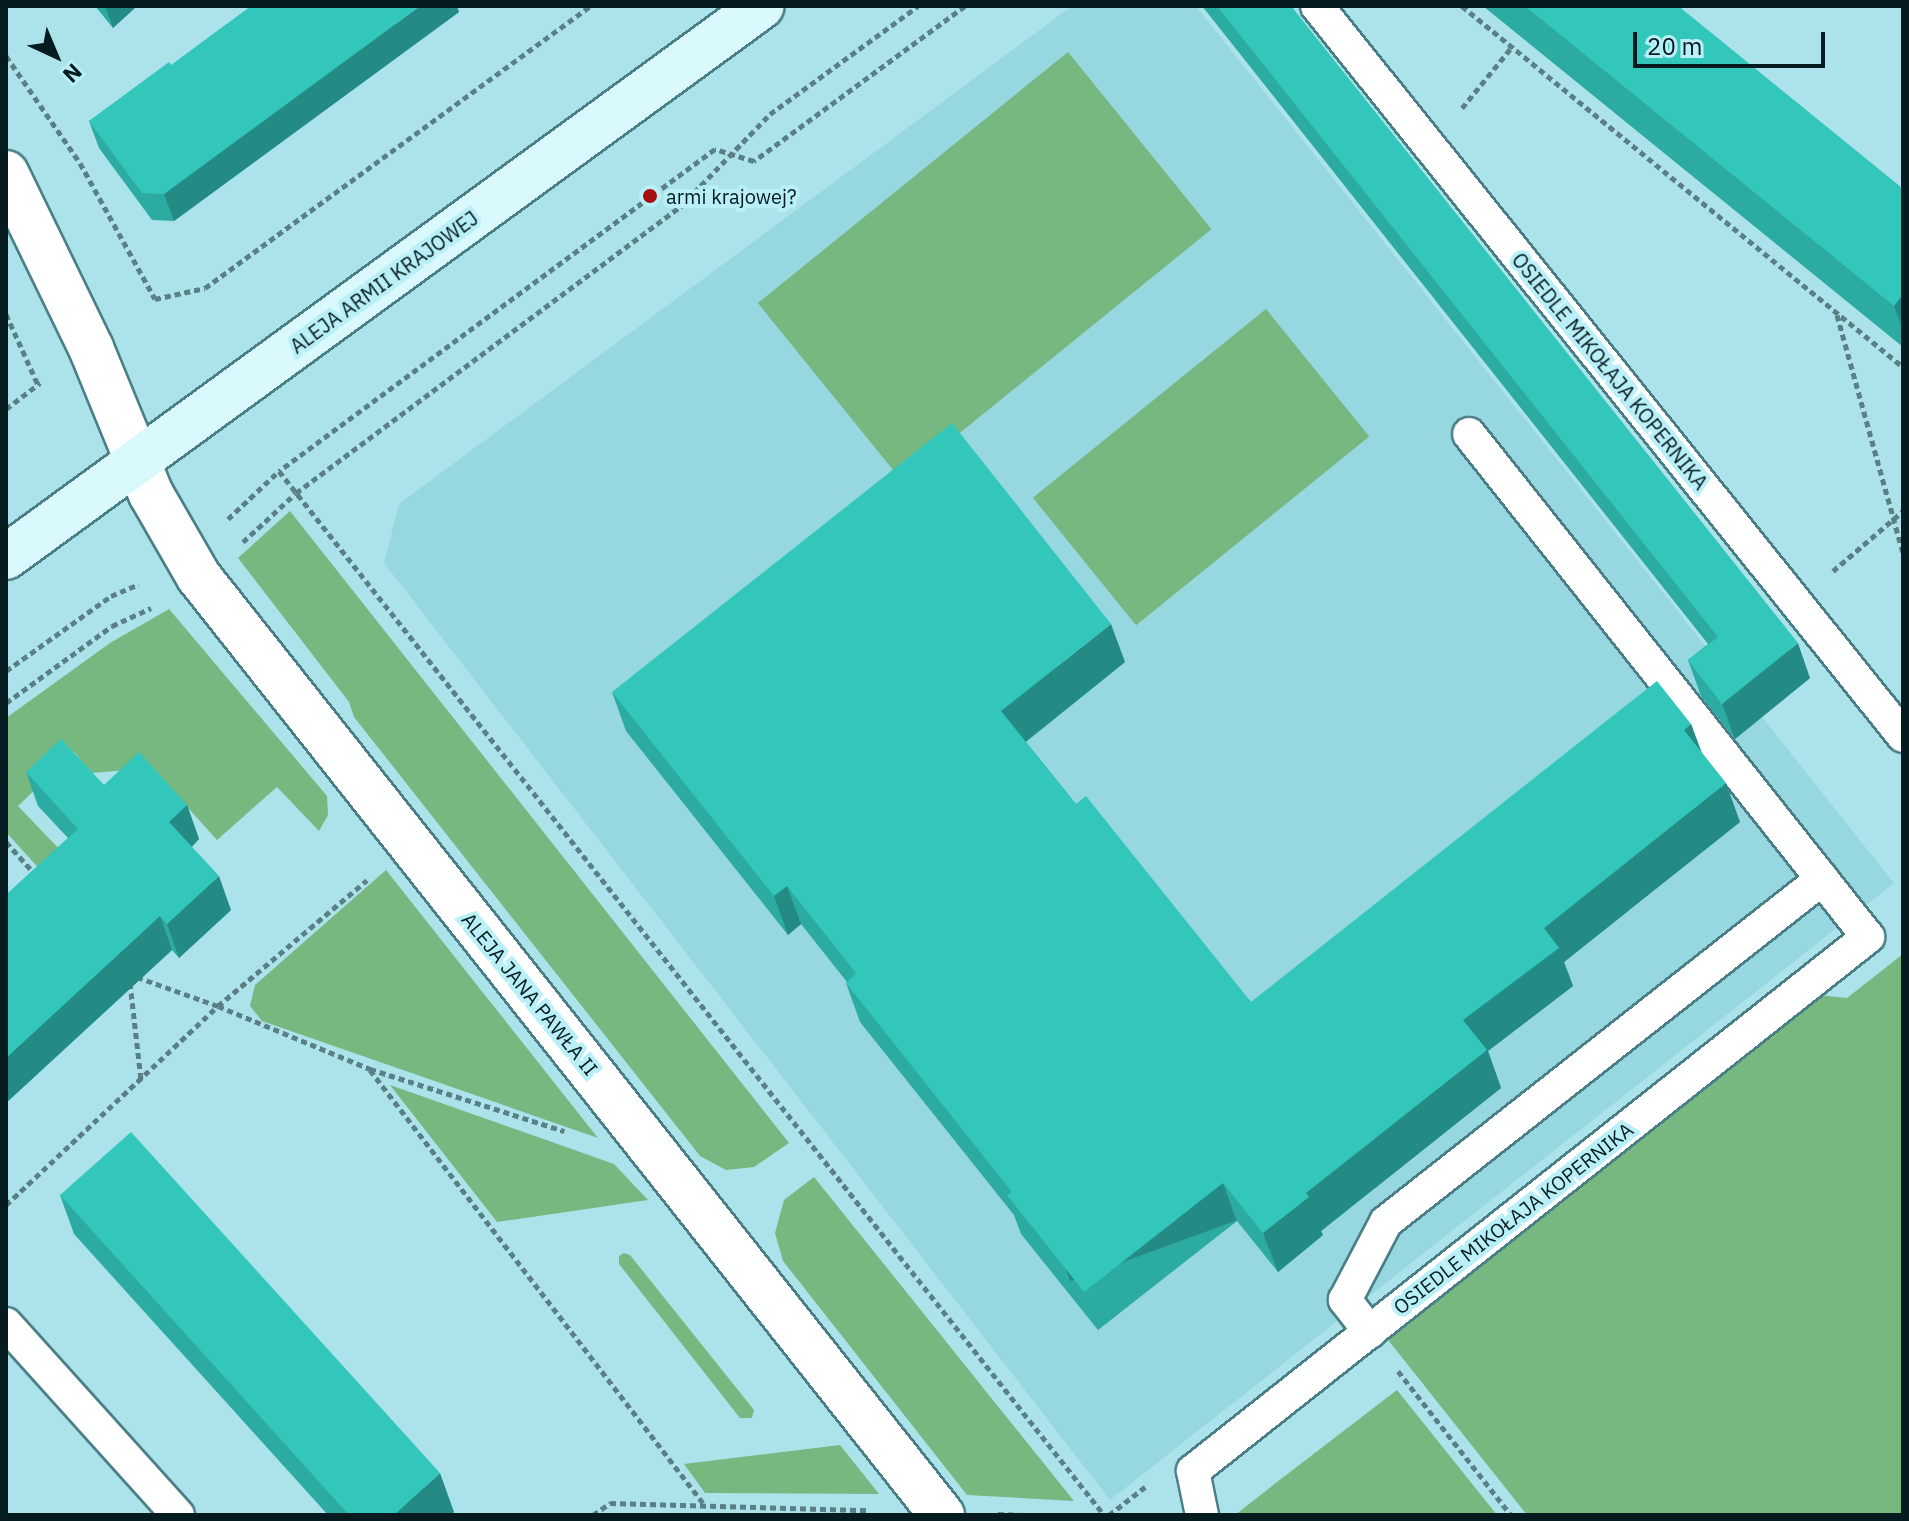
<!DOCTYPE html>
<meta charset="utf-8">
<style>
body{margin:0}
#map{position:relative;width:1909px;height:1521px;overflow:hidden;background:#ace3eb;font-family:"IBM Plex Sans",sans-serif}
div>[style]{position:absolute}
.built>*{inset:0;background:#96d7e0}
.green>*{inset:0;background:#77b780;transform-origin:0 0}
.path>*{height:5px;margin-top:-2.5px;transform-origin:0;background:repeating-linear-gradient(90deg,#5a8086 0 6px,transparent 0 10px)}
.roads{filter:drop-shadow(2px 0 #4b7f87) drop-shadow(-2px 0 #4b7f87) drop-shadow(0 2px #4b7f87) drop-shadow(0 -2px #4b7f87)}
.lane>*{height:32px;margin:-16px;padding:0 16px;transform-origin:16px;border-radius:16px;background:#fff}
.street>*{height:44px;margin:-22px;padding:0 22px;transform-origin:22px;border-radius:22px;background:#fff}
.secondary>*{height:44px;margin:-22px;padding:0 22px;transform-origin:22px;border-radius:22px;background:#d9f9fd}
.wall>*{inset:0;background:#2caba2}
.shaded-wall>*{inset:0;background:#248b84;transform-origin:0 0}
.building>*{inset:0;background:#33c7bc}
.dots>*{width:22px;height:22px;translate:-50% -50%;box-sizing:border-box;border:4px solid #b9f0f8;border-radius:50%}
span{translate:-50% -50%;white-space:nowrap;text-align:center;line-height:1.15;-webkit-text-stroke:8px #b9f0f8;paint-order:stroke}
.poi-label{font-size:20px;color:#061b1f}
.left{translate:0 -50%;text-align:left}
.street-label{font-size:20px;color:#061b1f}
.frame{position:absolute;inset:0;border:8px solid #061b1f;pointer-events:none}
.north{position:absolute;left:16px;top:16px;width:80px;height:80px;-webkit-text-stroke:6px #b9f0f8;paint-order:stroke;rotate:136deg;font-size:22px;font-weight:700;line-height:32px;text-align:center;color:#061b1f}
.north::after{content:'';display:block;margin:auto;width:28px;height:36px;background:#061b1f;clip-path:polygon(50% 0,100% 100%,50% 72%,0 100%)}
.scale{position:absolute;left:1633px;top:32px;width:192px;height:36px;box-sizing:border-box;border:4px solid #061b1f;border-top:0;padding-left:10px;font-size:24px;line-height:28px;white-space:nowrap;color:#061b1f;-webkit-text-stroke:6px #b9f0f8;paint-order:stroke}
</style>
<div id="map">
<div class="built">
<div style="clip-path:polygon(1072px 6px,1196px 6px,1894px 883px,1110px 1500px,384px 563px,399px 504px)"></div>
</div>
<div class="green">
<div style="left:1068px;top:52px;width:228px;height:399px;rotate:51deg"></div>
<div style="left:1266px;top:309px;width:164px;height:300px;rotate:51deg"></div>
<div style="clip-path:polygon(290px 511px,789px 1143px,754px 1167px,726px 1170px,700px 1156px,354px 717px,349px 702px,238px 558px)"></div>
<div style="clip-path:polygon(169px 609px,327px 796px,328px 815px,319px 831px,277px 787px,217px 840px,152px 768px,92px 773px,74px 752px,18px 806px,63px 853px,43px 873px,6px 832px,6px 718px,110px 643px)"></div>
<div style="clip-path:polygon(386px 870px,598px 1138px,262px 1021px,250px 1006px,255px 985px)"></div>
<div style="clip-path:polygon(1903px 954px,1903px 1515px,1527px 1515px,1381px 1331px,1809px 994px,1847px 998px)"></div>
<div style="clip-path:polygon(390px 1085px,614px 1164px,648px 1200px,497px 1222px)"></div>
<div style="clip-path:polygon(814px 1177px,1074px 1501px,967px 1495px,783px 1261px,775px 1233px,784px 1200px)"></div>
<div style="clip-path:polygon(624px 1253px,630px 1255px,754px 1410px,752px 1418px,740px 1418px,619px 1264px,619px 1256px)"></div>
<div style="clip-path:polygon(1397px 1390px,1497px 1515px,1235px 1515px,1277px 1482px)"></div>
<div style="clip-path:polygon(840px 1445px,879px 1494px,705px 1493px,684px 1464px)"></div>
</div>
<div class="path">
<div style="left:965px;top:6px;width:262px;rotate:143.7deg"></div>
<div style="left:754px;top:161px;width:41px;rotate:-162.9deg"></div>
<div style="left:715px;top:149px;width:542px;rotate:143.55deg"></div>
<div style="left:279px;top:471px;width:1331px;rotate:51.68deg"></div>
<div style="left:1462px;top:6px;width:570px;rotate:39.3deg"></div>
<div style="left:6px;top:56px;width:130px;rotate:55.3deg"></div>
<div style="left:80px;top:163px;width:155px;rotate:61.1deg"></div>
<div style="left:155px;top:299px;width:51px;rotate:-12.4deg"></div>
<div style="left:205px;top:288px;width:478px;rotate:-36.2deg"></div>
<div style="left:1462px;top:108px;width:79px;rotate:-50.7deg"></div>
<div style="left:6px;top:314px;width:78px;rotate:65.7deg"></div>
<div style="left:1837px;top:315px;width:247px;rotate:74.5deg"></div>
<div style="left:6px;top:409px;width:43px;rotate:-37.4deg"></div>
<div style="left:228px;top:519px;width:70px;rotate:-43.3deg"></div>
<div style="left:243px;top:542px;width:72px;rotate:-42.8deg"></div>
<div style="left:296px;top:493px;width:479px;rotate:-36.7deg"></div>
<div style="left:680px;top:207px;width:129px;rotate:-45.9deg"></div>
<div style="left:770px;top:114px;width:183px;rotate:-36.1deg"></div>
<div style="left:1833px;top:571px;width:92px;rotate:-40.6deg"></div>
<div style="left:6px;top:671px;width:129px;rotate:-35.5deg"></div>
<div style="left:111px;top:596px;width:30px;rotate:-23deg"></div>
<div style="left:6px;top:703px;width:131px;rotate:-36deg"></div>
<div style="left:112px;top:626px;width:43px;rotate:-24.8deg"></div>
<div style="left:6px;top:842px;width:43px;rotate:47.8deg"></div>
<div style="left:137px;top:977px;width:86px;rotate:19.7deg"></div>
<div style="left:218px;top:1006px;width:165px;rotate:22.5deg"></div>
<div style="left:370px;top:1069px;width:204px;rotate:17.7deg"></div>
<div style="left:130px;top:983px;width:97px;rotate:83.5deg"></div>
<div style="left:370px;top:1070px;width:546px;rotate:52.44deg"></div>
<div style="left:6px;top:1205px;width:291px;rotate:-43.2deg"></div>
<div style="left:218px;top:1006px;width:195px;rotate:-40.2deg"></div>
<div style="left:1398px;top:1371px;width:183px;rotate:51.9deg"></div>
<div style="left:998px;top:1514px;width:35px;rotate:2deg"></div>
<div style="left:593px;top:1515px;width:21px;rotate:-35deg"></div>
<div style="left:610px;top:1503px;width:258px;rotate:1.6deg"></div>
<div style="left:1109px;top:1515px;width:46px;rotate:-37.9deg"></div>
</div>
<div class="roads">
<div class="lane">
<div style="left:1317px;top:6px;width:936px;rotate:51.24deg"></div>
<div style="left:6px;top:1324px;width:257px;rotate:48deg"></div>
<div style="left:1370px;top:1332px;width:41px;rotate:-128deg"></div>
<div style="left:1345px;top:1300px;width:88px;rotate:-62.3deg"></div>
<div style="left:1386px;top:1222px;width:555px;rotate:-38.19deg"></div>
<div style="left:1202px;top:1515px;width:45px;rotate:-101.6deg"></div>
<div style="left:1193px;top:1471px;width:861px;rotate:-38.35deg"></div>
<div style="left:1868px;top:937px;width:642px;rotate:-128.42deg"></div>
</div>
<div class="street">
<div style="left:6px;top:173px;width:195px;rotate:64.1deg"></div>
<div style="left:91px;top:348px;width:158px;rotate:67.7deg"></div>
<div style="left:151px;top:494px;width:96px;rotate:60deg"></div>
<div style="left:199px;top:577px;width:1197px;rotate:51.62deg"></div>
</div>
<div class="secondary">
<div style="left:6px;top:557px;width:935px;rotate:-36.09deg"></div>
</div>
</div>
<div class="wall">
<div style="clip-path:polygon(95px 6px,137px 6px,113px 28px)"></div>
<div style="clip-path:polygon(1202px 6px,1291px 6px,1810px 678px,1735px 739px,1701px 696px,1688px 660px,1708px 644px)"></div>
<div style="clip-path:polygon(1483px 6px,1678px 6px,1903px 189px,1903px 347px)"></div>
<div style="clip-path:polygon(459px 12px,174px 221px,152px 220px,99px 148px,89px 121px,171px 65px)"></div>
<div style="clip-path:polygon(1125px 662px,1026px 742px,1076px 804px,1251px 1002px,1691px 724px,1702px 753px,1740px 822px,1564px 962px,1573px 986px,1488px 1051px,1501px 1088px,1321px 1231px,1323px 1235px,1278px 1272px,1237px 1221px,1098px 1330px,1021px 1234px,1014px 1215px,860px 1022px,846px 983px,847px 982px,801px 924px,788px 935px,626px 731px,612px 692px)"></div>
<div style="clip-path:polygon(26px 772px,104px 785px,187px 805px,199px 839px,192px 847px,231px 910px,179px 958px,172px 950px,6px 1103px,6px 895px,68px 838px,38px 806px)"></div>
<div style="clip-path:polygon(60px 1195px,454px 1512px,451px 1515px,328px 1515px,74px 1234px)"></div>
</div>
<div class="shaded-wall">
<div style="clip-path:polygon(105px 6px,137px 6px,113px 28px)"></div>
<div style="clip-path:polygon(420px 6px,457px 6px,459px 12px,174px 221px,164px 194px)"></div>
<div style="clip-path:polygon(1903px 294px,1903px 330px,1894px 306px)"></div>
<div style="clip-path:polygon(1111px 624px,1125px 662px,1015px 750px,1001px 711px)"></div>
<div style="clip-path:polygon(1798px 643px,1810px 678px,1735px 739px,1722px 704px)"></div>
<div style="clip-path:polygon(1691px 724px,1705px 763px,1684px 730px)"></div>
<div style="clip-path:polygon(1726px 783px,1740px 822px,1564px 962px,1573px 986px,1488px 1051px,1501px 1088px,1321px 1231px,1323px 1235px,1278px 1272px,1263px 1233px,1306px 1193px,1463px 1020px,1544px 928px)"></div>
<div style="clip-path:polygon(187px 805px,199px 839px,182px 856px,169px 822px)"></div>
<div style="clip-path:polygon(219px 876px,231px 910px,179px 958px,167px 924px)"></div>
<div style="clip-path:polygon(787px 886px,801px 924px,788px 935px,774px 896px)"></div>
<div style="clip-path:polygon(160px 916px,172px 950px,6px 1103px,6px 1058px)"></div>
<div style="left:1223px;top:1183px;width:40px;height:177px;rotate:70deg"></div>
<div style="clip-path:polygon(440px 1473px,454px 1512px,451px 1515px,394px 1515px)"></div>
</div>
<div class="building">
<div style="clip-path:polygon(251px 6px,420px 6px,164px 194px,142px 193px,89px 121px,169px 62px,171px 65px)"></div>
<div style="clip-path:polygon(1217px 6px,1291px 6px,1798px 643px,1722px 704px,1688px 660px,1718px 637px)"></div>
<div style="clip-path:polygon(1525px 6px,1678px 6px,1903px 189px,1903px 294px,1894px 306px)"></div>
<div style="clip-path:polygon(952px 423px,1111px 624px,1001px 711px,1076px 804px,1086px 796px,1251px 1002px,1657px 681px,1691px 724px,1684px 730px,1726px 783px,1544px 928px,1559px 948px,1463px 1020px,1487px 1050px,1306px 1193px,1309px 1197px,1263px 1233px,1223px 1183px,1084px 1292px,1007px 1195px,1012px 1192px,846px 983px,856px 973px,787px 886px,774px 896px,612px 692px)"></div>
<div style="clip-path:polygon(61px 739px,104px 785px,139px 752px,187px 805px,169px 822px,219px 876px,167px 924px,160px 916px,6px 1058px,6px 895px,78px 829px,26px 772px)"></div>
<div style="clip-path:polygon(131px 1132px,440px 1473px,394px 1515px,349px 1515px,60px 1195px)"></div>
</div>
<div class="dots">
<div style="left:650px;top:196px;background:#a50f13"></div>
</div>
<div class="poi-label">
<span class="left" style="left:666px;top:196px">armi krajowej?</span>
</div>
<div class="street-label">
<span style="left:384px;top:282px;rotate:-36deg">ALEJA ARMII KRAJOWEJ</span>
<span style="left:1610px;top:371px;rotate:51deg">OSIEDLE MIKOŁAJA KOPERNIKA</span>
<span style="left:530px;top:994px;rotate:51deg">ALEJA JANA PAWŁA II</span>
<span style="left:1513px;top:1218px;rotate:-38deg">OSIEDLE MIKOŁAJA KOPERNIKA</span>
</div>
<div class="frame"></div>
<div class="north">N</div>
<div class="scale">20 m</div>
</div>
